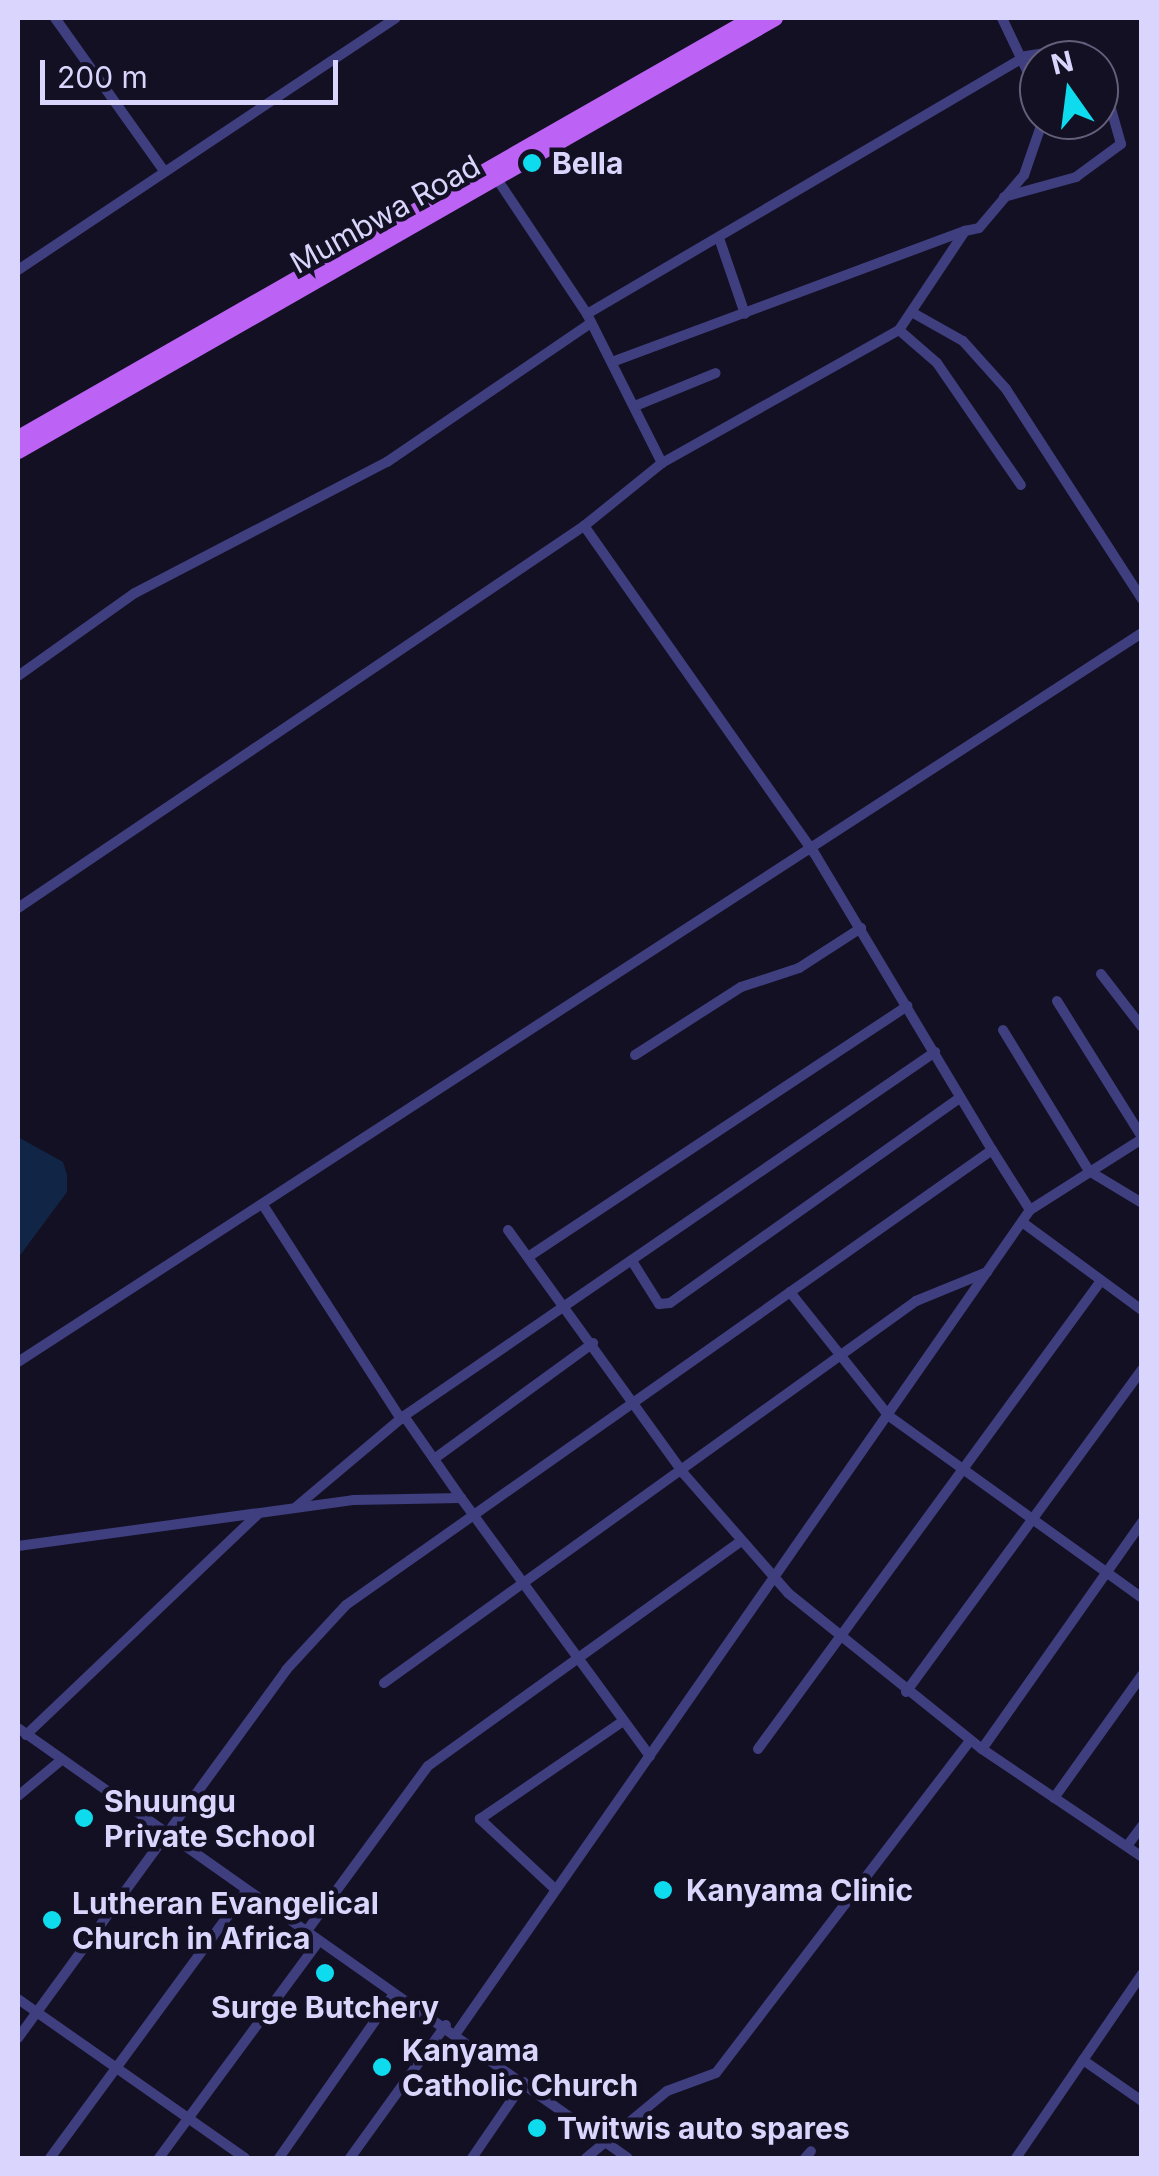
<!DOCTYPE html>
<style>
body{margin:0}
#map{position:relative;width:1159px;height:2176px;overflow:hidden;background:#131023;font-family:Inter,sans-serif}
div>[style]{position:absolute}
.water>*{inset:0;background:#112646}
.minor>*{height:10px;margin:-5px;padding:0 5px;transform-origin:5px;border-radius:5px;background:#3f3e7f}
.primary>*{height:15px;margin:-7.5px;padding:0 7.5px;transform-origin:7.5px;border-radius:7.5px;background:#bc63f5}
.dots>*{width:28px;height:28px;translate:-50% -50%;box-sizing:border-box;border:5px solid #131023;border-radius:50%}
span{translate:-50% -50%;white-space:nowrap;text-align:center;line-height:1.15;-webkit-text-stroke:9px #131023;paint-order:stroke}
.poi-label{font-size:30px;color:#d9d5fc;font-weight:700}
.left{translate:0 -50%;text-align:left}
.street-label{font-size:30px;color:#d9d5fc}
.frame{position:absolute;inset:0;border:20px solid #d9d5fc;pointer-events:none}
.north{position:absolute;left:1019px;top:40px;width:100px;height:100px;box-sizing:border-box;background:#131023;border:2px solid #625f7a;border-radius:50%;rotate:346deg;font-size:28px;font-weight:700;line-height:40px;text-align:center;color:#d9d5fc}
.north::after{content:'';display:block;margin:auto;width:35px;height:45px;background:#0fdbee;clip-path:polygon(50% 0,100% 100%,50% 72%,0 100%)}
.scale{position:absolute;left:40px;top:60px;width:298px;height:45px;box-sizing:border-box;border:5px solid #d9d5fc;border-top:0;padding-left:12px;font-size:30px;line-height:35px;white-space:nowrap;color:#d9d5fc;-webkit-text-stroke:8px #131023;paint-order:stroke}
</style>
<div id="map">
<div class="water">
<div style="clip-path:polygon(18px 1137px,63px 1162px,67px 1175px,67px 1192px,18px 1258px)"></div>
</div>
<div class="minor">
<div style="left:55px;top:18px;width:188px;rotate:54.5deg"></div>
<div style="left:1002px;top:18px;width:86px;rotate:64.6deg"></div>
<div style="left:495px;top:176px;width:166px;rotate:56.3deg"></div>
<div style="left:587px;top:314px;width:167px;rotate:63.3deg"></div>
<div style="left:1004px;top:197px;width:75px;rotate:-15.5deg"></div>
<div style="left:1076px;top:177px;width:56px;rotate:-36.3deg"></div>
<div style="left:1121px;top:144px;width:81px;rotate:-105.8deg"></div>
<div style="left:719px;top:238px;width:80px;rotate:71.1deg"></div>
<div style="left:18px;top:270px;width:454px;rotate:-33.7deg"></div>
<div style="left:587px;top:314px;width:509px;rotate:-30.44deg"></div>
<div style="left:1026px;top:56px;width:58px;rotate:-9deg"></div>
<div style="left:1083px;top:47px;width:18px;rotate:45deg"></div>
<div style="left:915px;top:314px;width:55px;rotate:29.4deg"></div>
<div style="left:963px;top:341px;width:64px;rotate:48.1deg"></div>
<div style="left:1006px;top:389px;width:250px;rotate:57.1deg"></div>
<div style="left:899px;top:330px;width:50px;rotate:41deg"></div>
<div style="left:937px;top:363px;width:148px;rotate:55.5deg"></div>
<div style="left:612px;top:362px;width:377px;rotate:-20.4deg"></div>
<div style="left:635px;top:406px;width:87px;rotate:-22.2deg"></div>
<div style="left:18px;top:676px;width:143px;rotate:-35.4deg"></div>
<div style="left:135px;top:593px;width:284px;rotate:-27.5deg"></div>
<div style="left:387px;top:462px;width:247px;rotate:-34.3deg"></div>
<div style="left:18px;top:908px;width:683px;rotate:-34.02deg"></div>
<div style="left:584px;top:526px;width:100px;rotate:-38.9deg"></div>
<div style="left:662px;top:463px;width:272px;rotate:-29.3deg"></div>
<div style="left:899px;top:330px;width:119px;rotate:-56.3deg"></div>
<div style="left:965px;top:231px;width:14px;rotate:-12deg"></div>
<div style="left:979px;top:228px;width:70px;rotate:-49.7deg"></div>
<div style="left:1024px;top:175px;width:58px;rotate:-70.9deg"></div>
<div style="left:1101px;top:974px;width:67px;rotate:52.3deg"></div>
<div style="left:1057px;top:1001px;width:160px;rotate:58deg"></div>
<div style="left:1003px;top:1030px;width:165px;rotate:58.6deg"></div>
<div style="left:1089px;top:1171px;width:62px;rotate:31.1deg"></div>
<div style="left:635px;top:1055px;width:126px;rotate:-32.7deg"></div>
<div style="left:741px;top:987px;width:61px;rotate:-18.1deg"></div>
<div style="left:799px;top:968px;width:74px;rotate:-32.8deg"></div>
<div style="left:263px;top:1205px;width:255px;rotate:57.2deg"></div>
<div style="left:1030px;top:1210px;width:133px;rotate:-32.4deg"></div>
<div style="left:1022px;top:1222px;width:149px;rotate:36.3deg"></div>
<div style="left:508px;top:1230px;width:301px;rotate:54.2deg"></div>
<div style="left:684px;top:1474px;width:158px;rotate:48.8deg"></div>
<div style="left:788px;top:1593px;width:249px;rotate:38.8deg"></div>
<div style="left:982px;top:1749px;width:193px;rotate:34deg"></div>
<div style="left:528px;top:1257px;width:455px;rotate:-33.5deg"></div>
<div style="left:632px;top:1261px;width:51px;rotate:57.9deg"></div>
<div style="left:659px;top:1304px;width:11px;rotate:-5deg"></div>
<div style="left:670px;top:1303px;width:355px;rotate:-35.3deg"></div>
<div style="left:790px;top:1292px;width:159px;rotate:51.4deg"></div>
<div style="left:889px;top:1416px;width:312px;rotate:35.7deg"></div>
<div style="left:18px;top:1362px;width:1340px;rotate:-32.97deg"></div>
<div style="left:404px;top:1416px;width:100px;rotate:55.2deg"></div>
<div style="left:434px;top:1459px;width:197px;rotate:-36.1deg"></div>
<div style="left:296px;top:1507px;width:141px;rotate:-40.1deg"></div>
<div style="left:404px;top:1416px;width:644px;rotate:-34.43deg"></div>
<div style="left:18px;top:1546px;width:338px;rotate:-7.8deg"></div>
<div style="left:353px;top:1500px;width:108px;rotate:-1.1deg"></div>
<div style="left:461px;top:1498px;width:320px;rotate:53.8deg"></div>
<div style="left:384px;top:1683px;width:655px;rotate:-35.68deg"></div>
<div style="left:916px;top:1301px;width:77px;rotate:-22.2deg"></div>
<div style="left:906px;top:1692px;width:400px;rotate:-53.8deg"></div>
<div style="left:18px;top:1728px;width:746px;rotate:35.18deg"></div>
<div style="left:26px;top:1735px;width:319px;rotate:-43.6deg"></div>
<div style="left:758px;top:1749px;width:579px;rotate:-53.78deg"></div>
<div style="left:982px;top:1749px;width:278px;rotate:-54.8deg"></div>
<div style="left:18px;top:1796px;width:53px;rotate:-39.7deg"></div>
<div style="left:1054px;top:1798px;width:151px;rotate:-54.4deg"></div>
<div style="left:1127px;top:1846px;width:25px;rotate:-53deg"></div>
<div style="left:555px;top:1889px;width:103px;rotate:-137deg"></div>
<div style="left:480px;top:1819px;width:173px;rotate:-34.4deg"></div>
<div style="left:306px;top:1932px;width:206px;rotate:-53.7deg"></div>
<div style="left:428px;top:1766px;width:385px;rotate:-35.7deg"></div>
<div style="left:18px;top:1999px;width:277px;rotate:35deg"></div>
<div style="left:457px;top:2032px;width:1002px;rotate:-55.12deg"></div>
<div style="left:1030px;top:1210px;width:71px;rotate:-122.3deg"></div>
<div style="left:18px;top:2038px;width:455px;rotate:-53.9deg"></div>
<div style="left:286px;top:1670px;width:88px;rotate:-47.3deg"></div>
<div style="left:346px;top:1605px;width:790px;rotate:-35.16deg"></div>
<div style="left:992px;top:1150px;width:346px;rotate:-120.9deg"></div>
<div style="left:814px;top:853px;width:400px;rotate:-125.1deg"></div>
<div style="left:1083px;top:2060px;width:72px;rotate:34.8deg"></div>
<div style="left:50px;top:2158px;width:331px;rotate:-53.7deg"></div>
<div style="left:159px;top:2158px;width:270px;rotate:-53.6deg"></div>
<div style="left:279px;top:2158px;width:200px;rotate:-55deg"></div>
<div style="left:350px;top:2158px;width:164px;rotate:-54.2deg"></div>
<div style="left:472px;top:2158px;width:92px;rotate:-55.6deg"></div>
<div style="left:586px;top:2158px;width:105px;rotate:-39.6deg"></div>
<div style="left:667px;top:2091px;width:52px;rotate:-20.2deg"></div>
<div style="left:716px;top:2073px;width:419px;rotate:-52.6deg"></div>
<div style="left:805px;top:2158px;width:9px;rotate:-49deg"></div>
<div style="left:1016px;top:2158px;width:223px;rotate:-55.6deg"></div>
</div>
<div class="primary">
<div style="left:18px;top:437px;width:844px;rotate:-29.75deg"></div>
<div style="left:18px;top:451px;width:872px;rotate:-29.77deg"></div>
</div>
<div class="dots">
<div style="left:532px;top:163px;background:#0fdbee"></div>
<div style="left:84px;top:1818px;background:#0fdbee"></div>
<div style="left:663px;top:1890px;background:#0fdbee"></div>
<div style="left:52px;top:1920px;background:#0fdbee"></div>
<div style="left:325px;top:1973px;background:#0fdbee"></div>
<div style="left:382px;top:2067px;background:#0fdbee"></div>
<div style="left:537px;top:2128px;background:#0fdbee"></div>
</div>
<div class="poi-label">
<span class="left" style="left:552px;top:163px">Bella</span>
<span class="left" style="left:104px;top:1818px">Shuungu<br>Private School</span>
<span class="left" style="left:686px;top:1890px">Kanyama Clinic</span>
<span class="left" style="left:72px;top:1920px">Lutheran Evangelical<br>Church in Africa</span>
<span style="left:325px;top:2007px">Surge Butchery</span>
<span class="left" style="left:402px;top:2067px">Kanyama<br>Catholic Church</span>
<span class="left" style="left:557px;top:2128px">Twitwis auto spares</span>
</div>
<div class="street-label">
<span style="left:385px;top:214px;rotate:-29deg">Mumbwa Road</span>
</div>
<div class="frame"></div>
<div class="north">N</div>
<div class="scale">200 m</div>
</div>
